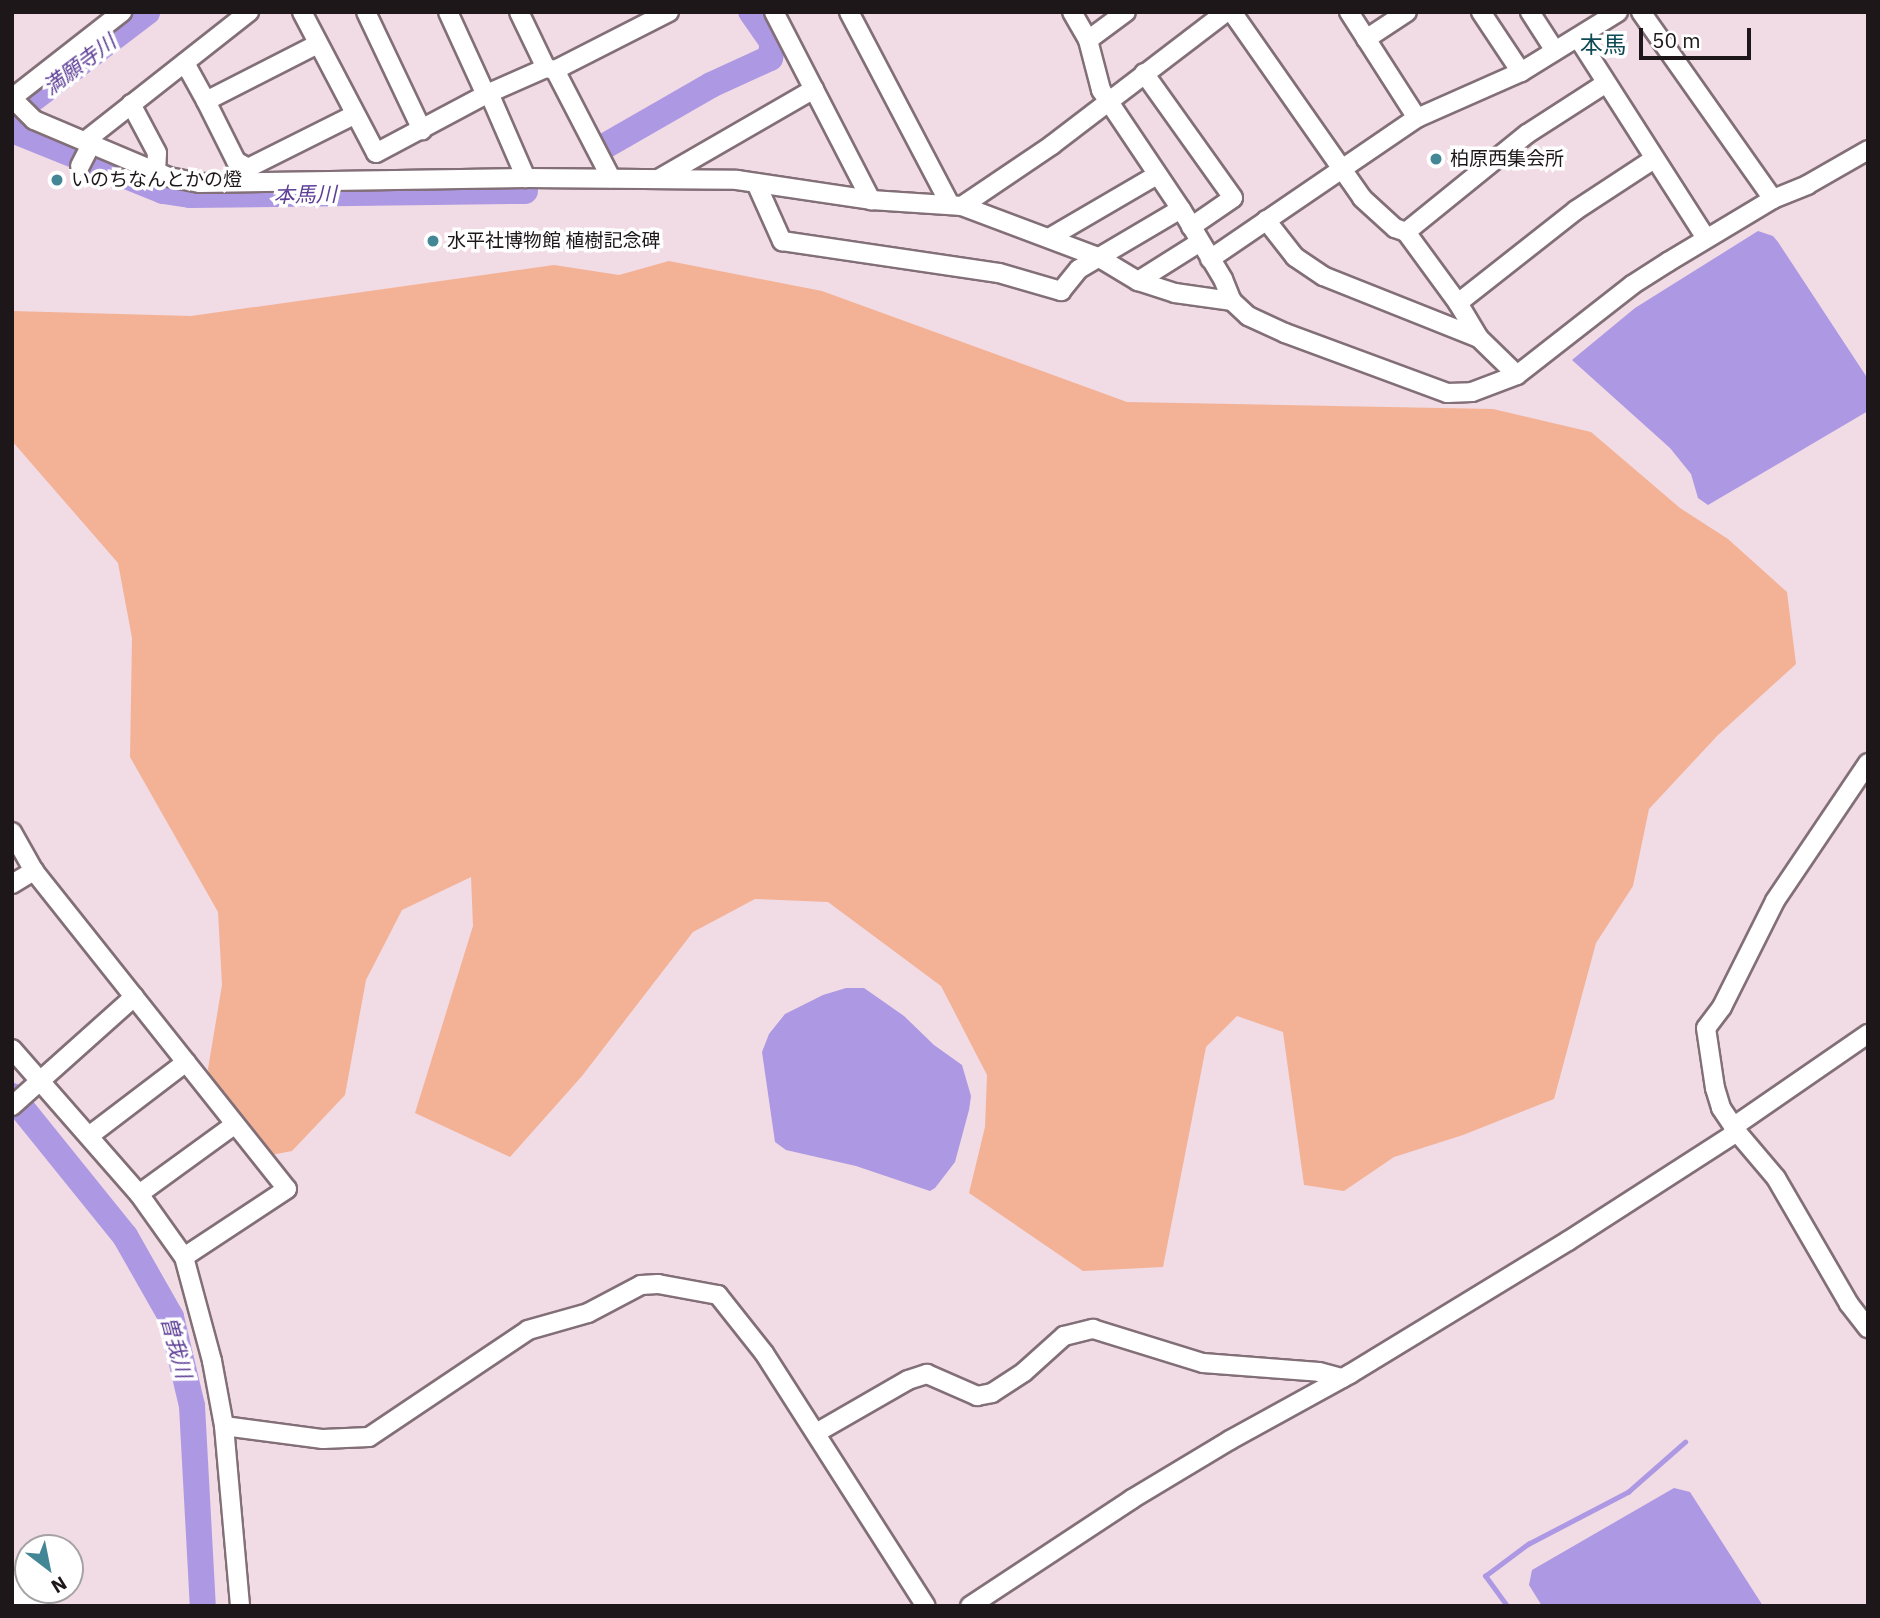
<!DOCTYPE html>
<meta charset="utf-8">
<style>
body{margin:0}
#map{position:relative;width:1880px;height:1618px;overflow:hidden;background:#f1dbe4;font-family:"IBM Plex Sans","Noto Sans JP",sans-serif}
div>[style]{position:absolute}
.green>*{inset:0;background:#f3b295}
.water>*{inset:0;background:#ad98e3}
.stream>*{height:4.5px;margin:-2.25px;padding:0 2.25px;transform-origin:2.25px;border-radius:2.25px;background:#ad98e3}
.river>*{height:26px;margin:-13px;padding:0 13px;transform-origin:13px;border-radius:13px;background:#ad98e3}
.roads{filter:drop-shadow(2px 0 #826f77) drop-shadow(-2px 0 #826f77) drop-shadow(0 2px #826f77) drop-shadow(0 -2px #826f77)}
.minor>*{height:18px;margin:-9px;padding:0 9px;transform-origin:9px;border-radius:9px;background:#fff}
.primary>*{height:26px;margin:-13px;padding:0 13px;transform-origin:13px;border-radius:13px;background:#fff}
.dots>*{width:19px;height:19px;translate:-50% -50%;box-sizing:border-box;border:4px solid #fff;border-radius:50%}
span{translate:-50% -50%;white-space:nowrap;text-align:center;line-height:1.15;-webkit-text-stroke:7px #fff;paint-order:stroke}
.poi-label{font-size:19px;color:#1e171a}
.left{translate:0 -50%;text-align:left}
.water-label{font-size:21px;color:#5d3e96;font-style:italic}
.quarter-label{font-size:23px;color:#0e4955}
.frame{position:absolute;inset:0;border:14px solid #1e171a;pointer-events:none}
.north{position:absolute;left:14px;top:1534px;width:70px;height:70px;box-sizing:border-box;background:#fff;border:2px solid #a5a2a3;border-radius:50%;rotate:148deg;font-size:19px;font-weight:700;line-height:28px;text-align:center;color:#1e171a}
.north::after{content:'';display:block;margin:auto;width:24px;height:32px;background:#438695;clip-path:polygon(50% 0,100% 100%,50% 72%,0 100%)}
.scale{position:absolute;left:1639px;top:28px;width:112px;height:32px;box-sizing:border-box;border:4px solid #1e171a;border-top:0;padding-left:9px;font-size:21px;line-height:24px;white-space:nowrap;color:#1e171a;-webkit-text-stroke:5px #fff;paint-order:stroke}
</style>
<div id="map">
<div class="green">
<div style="clip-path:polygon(669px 261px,822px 291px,1127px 402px,1493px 409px,1591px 432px,1680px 508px,1728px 539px,1787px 592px,1796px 664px,1718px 735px,1649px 809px,1633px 886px,1596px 943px,1554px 1099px,1463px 1135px,1394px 1157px,1344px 1191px,1304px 1185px,1283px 1032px,1237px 1016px,1206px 1047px,1163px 1267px,1083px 1271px,969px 1193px,985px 1127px,987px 1075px,941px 986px,828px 902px,755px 899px,693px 932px,582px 1076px,510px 1157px,415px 1113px,473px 926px,471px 877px,402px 910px,366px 980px,345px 1095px,292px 1151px,255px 1158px,218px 1113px,208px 1069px,222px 985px,218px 912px,130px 757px,132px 638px,118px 563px,12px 441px,12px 311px,191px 316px,554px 265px,619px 275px)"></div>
</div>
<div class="water">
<div style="clip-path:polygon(1758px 231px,1773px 236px,1778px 242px,1868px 379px,1868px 411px,1708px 505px,1698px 498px,1691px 474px,1670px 448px,1572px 360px,1635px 308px)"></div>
<div style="clip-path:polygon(846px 988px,864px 988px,904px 1016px,934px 1045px,962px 1065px,971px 1096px,969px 1110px,955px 1162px,935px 1188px,930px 1191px,856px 1166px,786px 1150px,775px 1142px,762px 1052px,769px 1034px,785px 1014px,823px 995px)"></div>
<div style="clip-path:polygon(1674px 1488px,1690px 1492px,1763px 1606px,1542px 1606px,1529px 1585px,1532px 1570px)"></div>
</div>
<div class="stream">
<div style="left:1507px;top:1606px;width:37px;rotate:-126deg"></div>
<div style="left:1485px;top:1576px;width:54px;rotate:-36.7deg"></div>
<div style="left:1528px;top:1544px;width:113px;rotate:-27.5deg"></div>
<div style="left:1628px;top:1492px;width:76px;rotate:-41.3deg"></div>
</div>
<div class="river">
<div style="left:12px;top:115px;width:170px;rotate:-37.3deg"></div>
<div style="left:12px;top:130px;width:163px;rotate:22deg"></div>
<div style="left:163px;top:191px;width:27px;rotate:8deg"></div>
<div style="left:190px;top:195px;width:335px;rotate:-0.7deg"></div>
<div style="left:605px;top:146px;width:122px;rotate:-29.9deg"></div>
<div style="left:711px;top:85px;width:65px;rotate:-24.6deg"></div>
<div style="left:770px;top:58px;width:15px;rotate:-79deg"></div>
<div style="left:773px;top:43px;width:38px;rotate:-125deg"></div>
<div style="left:12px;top:1096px;width:180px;rotate:51.1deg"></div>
<div style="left:125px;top:1236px;width:93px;rotate:60.4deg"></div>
<div style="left:171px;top:1317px;width:91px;rotate:76.7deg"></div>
<div style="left:192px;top:1406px;width:200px;rotate:86.9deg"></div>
</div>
<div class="roads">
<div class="minor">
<div style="left:302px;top:12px;width:159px;rotate:62.3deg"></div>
<div style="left:376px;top:153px;width:128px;rotate:-28deg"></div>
<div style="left:489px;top:93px;width:62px;rotate:-23.7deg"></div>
<div style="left:546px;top:68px;width:9px;rotate:13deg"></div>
<div style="left:555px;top:70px;width:128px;rotate:-27deg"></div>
<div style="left:366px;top:12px;width:131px;rotate:64.6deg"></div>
<div style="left:448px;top:12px;width:91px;rotate:65.4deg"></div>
<div style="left:519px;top:12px;width:62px;rotate:64.3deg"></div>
<div style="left:774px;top:12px;width:212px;rotate:62.7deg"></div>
<div style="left:849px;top:12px;width:217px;rotate:62.3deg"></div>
<div style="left:1072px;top:12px;width:32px;rotate:60deg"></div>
<div style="left:1088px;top:40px;width:52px;rotate:75.4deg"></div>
<div style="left:1101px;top:90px;width:143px;rotate:56.1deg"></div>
<div style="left:1181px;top:209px;width:82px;rotate:59deg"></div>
<div style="left:1223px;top:279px;width:24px;rotate:68deg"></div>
<div style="left:1232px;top:301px;width:22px;rotate:43deg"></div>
<div style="left:1248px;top:316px;width:41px;rotate:24.7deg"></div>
<div style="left:1285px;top:333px;width:173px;rotate:20.3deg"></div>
<div style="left:1447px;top:393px;width:25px;rotate:-2deg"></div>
<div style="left:1472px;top:392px;width:48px;rotate:-20.7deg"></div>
<div style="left:1517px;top:375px;width:146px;rotate:-38deg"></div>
<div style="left:1632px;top:285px;width:43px;rotate:-32.6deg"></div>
<div style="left:1668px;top:262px;width:122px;rotate:-31deg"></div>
<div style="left:1773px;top:199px;width:37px;rotate:-22deg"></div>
<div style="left:1807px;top:185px;width:70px;rotate:-29.8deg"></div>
<div style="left:1232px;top:12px;width:227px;rotate:55deg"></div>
<div style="left:1362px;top:198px;width:45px;rotate:42.3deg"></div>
<div style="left:1395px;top:228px;width:12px;rotate:20deg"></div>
<div style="left:1406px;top:232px;width:88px;rotate:53.8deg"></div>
<div style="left:1458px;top:303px;width:41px;rotate:59deg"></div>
<div style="left:1479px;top:338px;width:53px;rotate:44.2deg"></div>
<div style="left:1349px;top:12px;width:126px;rotate:57.3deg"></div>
<div style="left:1481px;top:12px;width:72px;rotate:56.3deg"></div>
<div style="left:1530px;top:12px;width:46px;rotate:57.3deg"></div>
<div style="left:1641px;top:12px;width:229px;rotate:54.8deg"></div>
<div style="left:1578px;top:38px;width:237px;rotate:57.4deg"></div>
<div style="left:1366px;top:39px;width:49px;rotate:-33.4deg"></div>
<div style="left:1088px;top:40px;width:47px;rotate:-36.4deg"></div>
<div style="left:185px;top:63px;width:43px;rotate:61.1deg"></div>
<div style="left:555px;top:70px;width:122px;rotate:62.6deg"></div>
<div style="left:1144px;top:73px;width:153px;rotate:54.5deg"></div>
<div style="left:1233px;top:198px;width:51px;rotate:145.4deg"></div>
<div style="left:489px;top:93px;width:93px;rotate:66.5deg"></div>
<div style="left:12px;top:98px;width:31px;rotate:45deg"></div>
<div style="left:34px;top:120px;width:147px;rotate:22.9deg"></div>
<div style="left:169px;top:177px;width:32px;rotate:11deg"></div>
<div style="left:200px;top:183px;width:326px;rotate:-0.9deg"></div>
<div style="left:526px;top:178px;width:211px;rotate:0.5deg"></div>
<div style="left:737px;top:180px;width:135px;rotate:8.5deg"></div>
<div style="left:871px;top:200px;width:91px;rotate:3.8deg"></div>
<div style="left:962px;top:206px;width:109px;rotate:-34.1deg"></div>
<div style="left:1052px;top:145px;width:219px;rotate:-37.4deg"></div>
<div style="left:12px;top:98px;width:140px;rotate:-38deg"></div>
<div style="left:131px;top:104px;width:55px;rotate:62deg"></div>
<div style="left:157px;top:153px;width:17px;rotate:93deg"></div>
<div style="left:85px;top:141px;width:209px;rotate:-38.2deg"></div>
<div style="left:80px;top:166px;width:25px;rotate:-63deg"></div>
<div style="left:248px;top:168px;width:14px;rotate:-150deg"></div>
<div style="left:236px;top:161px;width:67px;rotate:-116.6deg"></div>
<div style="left:206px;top:101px;width:126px;rotate:-27deg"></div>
<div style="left:660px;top:178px;width:178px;rotate:-30deg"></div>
<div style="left:248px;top:179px;width:11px;rotate:-90deg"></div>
<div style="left:248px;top:168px;width:119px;rotate:-26.6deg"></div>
<div style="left:756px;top:183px;width:64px;rotate:65.9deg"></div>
<div style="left:782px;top:241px;width:219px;rotate:8.4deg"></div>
<div style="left:999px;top:273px;width:65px;rotate:16.2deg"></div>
<div style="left:1061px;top:291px;width:28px;rotate:-51deg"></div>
<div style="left:1079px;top:269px;width:118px;rotate:-30.5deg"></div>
<div style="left:962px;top:206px;width:145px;rotate:20.6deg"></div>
<div style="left:1098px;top:257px;width:47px;rotate:31deg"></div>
<div style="left:1138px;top:281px;width:39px;rotate:18deg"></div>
<div style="left:1175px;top:293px;width:58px;rotate:8deg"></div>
<div style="left:1266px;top:220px;width:47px;rotate:51.9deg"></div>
<div style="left:1295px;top:257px;width:34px;rotate:34deg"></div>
<div style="left:1323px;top:276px;width:168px;rotate:21.7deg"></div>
<div style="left:1406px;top:232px;width:156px;rotate:-39deg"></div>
<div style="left:1527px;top:134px;width:94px;rotate:-32.8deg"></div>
<div style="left:1049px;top:238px;width:125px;rotate:-30.3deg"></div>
<div style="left:1210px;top:259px;width:250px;rotate:-34.3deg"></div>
<div style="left:1417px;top:118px;width:114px;rotate:-23.9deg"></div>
<div style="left:1521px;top:72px;width:114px;rotate:-31.7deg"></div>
<div style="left:1138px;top:281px;width:73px;rotate:-32.2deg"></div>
<div style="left:1458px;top:303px;width:150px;rotate:-38.2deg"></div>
<div style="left:1576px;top:210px;width:93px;rotate:-33.2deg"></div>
<div style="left:1868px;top:763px;width:166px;rotate:124deg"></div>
<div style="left:1775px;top:901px;width:119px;rotate:116.6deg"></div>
<div style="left:1722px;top:1007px;width:26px;rotate:127deg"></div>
<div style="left:1706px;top:1028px;width:61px;rotate:81.5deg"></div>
<div style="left:1715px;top:1088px;width:21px;rotate:73deg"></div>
<div style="left:1721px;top:1108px;width:29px;rotate:56deg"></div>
<div style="left:1737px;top:1132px;width:60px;rotate:49.7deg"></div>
<div style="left:1776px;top:1178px;width:146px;rotate:59.9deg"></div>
<div style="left:1849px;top:1304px;width:31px;rotate:52deg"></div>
<div style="left:12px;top:832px;width:45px;rotate:60.6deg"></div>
<div style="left:34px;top:871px;width:406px;rotate:51.5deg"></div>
<div style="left:287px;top:1189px;width:123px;rotate:146.6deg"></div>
<div style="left:12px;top:884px;width:26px;rotate:-31deg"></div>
<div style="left:12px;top:1049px;width:193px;rotate:48.8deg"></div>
<div style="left:139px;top:1194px;width:77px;rotate:54.5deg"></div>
<div style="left:184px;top:1257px;width:108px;rotate:74.9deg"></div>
<div style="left:212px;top:1361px;width:66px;rotate:79.5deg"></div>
<div style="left:224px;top:1426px;width:181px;rotate:84.9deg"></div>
<div style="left:12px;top:1106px;width:164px;rotate:-41.8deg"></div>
<div style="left:1733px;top:1127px;width:164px;rotate:-34.6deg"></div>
<div style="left:89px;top:1136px;width:122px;rotate:-37.3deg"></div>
<div style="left:139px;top:1194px;width:117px;rotate:-36deg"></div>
<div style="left:224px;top:1426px;width:100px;rotate:7.5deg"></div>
<div style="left:323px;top:1439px;width:46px;rotate:-2.5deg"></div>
<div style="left:369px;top:1437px;width:192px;rotate:-33.9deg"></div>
<div style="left:528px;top:1330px;width:62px;rotate:-15.8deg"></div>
<div style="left:588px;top:1313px;width:60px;rotate:-27.8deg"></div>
<div style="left:641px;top:1285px;width:17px;rotate:-3deg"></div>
<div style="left:658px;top:1284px;width:61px;rotate:10.4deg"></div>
<div style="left:718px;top:1295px;width:74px;rotate:51.6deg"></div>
<div style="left:764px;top:1353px;width:300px;rotate:57.4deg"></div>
<div style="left:816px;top:1433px;width:106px;rotate:-29.9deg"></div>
<div style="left:908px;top:1380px;width:20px;rotate:-18deg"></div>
<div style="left:927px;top:1374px;width:55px;rotate:23.7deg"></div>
<div style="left:977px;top:1396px;width:15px;rotate:-11deg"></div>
<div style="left:992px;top:1393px;width:38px;rotate:-33deg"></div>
<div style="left:1024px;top:1372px;width:54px;rotate:-42deg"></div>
<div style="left:1064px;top:1336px;width:30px;rotate:-14deg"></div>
<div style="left:1093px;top:1329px;width:115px;rotate:17.2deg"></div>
<div style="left:1203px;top:1363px;width:116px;rotate:4.4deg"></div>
<div style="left:1319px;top:1372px;width:24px;rotate:15deg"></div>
<div style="left:970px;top:1606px;width:194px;rotate:-33.4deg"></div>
<div style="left:1132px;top:1499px;width:114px;rotate:-31deg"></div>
<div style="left:1230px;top:1440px;width:137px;rotate:-28.8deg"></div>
<div style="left:1350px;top:1374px;width:255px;rotate:-31.4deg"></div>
<div style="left:1568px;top:1241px;width:201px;rotate:-32.8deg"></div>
</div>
<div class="primary">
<div style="left:12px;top:1584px;width:32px;rotate:44deg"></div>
</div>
</div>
<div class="dots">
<div style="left:1436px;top:159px;background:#438695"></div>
<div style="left:57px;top:180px;background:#438695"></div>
<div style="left:433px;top:241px;background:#438695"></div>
</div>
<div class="poi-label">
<span class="left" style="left:1450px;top:159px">柏原西集会所</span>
<span class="left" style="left:71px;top:180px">いのちなんとかの燈</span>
<span class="left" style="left:447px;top:241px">水平社博物館 植樹記念碑</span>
</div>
<div class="water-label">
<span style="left:79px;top:64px;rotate:-37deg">満願寺川</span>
<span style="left:305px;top:194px;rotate:-1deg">本馬川</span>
<span style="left:177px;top:1347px;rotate:75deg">曽我川</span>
</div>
<div class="quarter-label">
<span style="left:1603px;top:44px">本馬</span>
</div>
<div class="frame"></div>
<div class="north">N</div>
<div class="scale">50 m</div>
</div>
